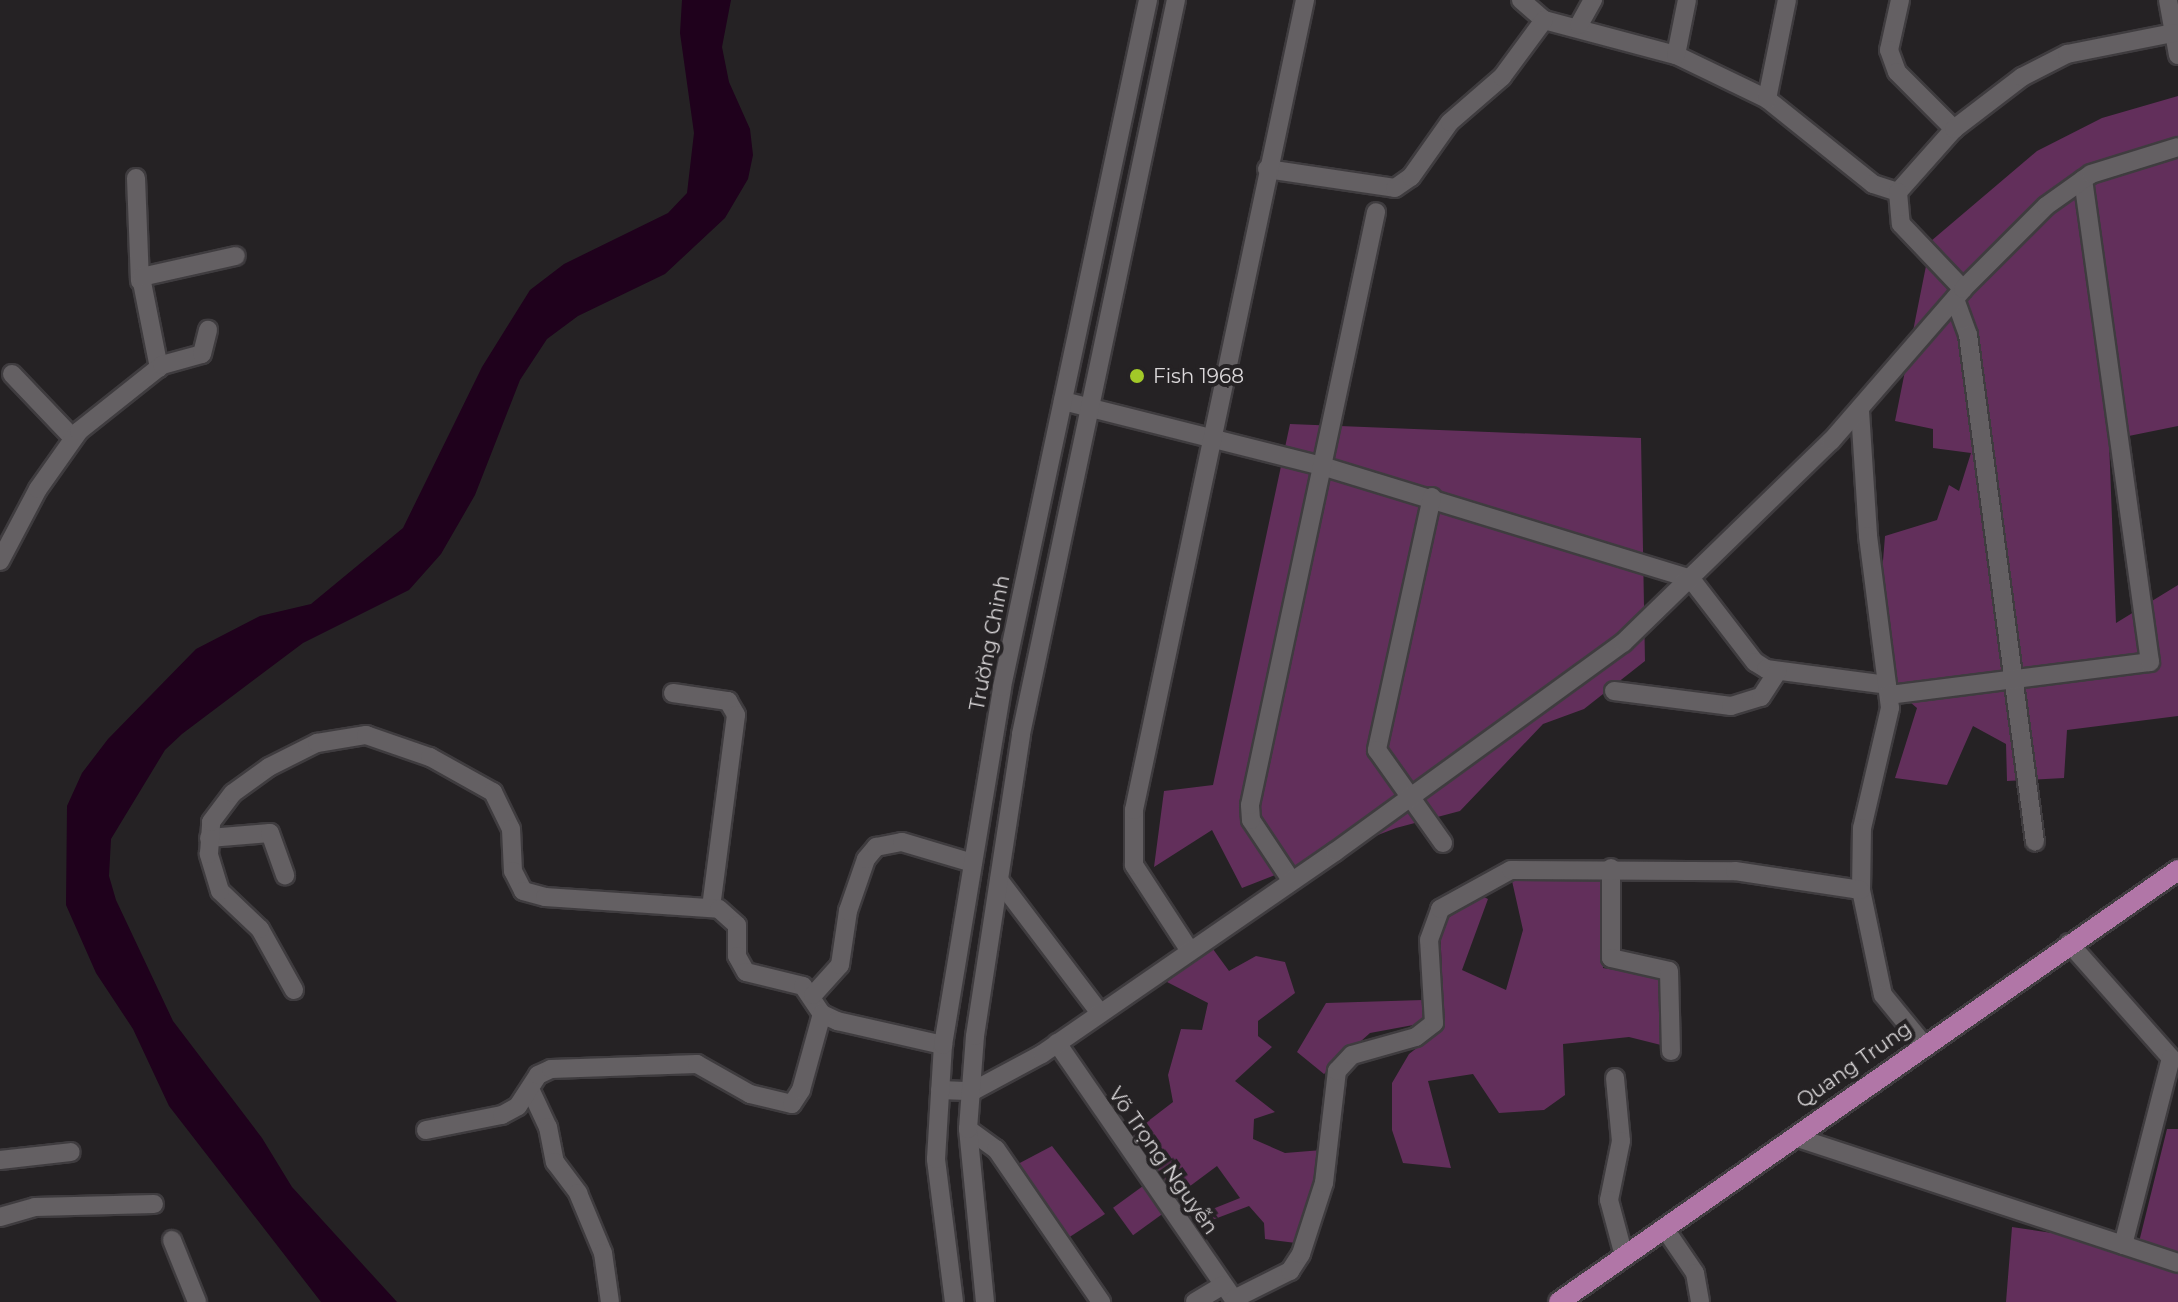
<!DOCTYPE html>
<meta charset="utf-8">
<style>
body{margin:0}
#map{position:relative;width:2178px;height:1302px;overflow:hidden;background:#252224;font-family:Montserrat,sans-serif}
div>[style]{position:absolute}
.green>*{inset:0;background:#622f5b;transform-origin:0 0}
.water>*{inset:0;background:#1f011c}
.roads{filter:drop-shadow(2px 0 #3f3c3f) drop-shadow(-2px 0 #3f3c3f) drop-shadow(0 2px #3f3c3f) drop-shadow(0 -2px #3f3c3f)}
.minor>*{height:18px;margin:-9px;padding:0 9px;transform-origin:9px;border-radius:9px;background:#646063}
.major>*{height:20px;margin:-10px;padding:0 10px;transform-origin:10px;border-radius:10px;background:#b176a7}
.dots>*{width:22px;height:22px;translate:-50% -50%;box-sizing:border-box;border:4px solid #252224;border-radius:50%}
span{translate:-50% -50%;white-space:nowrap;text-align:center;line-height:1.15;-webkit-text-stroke:8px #252224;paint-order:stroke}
.poi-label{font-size:20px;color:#dbd8da}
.left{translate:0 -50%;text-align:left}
.street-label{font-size:20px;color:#dbd8da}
</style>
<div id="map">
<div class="green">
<div style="clip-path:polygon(2178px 96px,2178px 426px,2109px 440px,2116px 623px,2178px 585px,2178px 716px,2067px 730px,2064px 778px,2007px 781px,2006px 744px,1973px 726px,1947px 785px,1895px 778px,1917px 708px,1874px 672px,1885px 536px,1937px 520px,1949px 485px,1959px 491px,1971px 453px,1933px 448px,1933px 429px,1895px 421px,1931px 241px,2037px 151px,2102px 118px)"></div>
<div style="clip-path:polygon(1290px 424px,1641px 438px,1645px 661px,1584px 709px,1543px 724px,1460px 811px,1396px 828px,1242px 888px,1212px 830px,1154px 867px,1164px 791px,1213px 785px)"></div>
<div style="clip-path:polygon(1605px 877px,1603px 968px,1663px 978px,1661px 1045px,1629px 1037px,1563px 1044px,1565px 1095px,1544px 1110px,1499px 1113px,1473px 1074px,1428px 1081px,1451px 1168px,1403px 1163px,1392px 1130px,1392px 1083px,1409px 1054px,1444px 1027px,1440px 923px,1482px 896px,1488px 899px,1462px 970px,1506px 990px,1523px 930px,1512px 881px)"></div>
<div style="clip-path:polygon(1210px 945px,1229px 971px,1256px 956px,1285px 962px,1295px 993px,1258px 1021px,1258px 1036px,1272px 1047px,1235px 1081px,1275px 1112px,1254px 1119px,1253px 1139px,1285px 1153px,1322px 1150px,1296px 1243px,1265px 1239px,1264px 1223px,1249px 1206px,1204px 1223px,1200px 1214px,1240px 1198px,1217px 1166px,1174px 1198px,1130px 1135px,1173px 1102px,1168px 1075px,1181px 1029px,1202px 1030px,1208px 1003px,1167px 982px)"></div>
<div style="clip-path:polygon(1423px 1000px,1424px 1023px,1370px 1033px,1324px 1074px,1297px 1052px,1326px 1003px)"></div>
<div style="clip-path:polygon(2167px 1129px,2178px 1129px,2178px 1302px,2006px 1302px,2012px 1227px,2138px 1246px)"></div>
<div style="clip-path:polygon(1052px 1146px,1105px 1214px,1065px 1240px,1014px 1166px)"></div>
<div style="left:1143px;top:1186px;width:34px;height:37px;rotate:54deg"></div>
</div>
<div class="water">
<div style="clip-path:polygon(682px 0,731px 0,722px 47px,729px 82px,750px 129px,753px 155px,748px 179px,725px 218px,665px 274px,578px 316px,547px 339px,520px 380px,475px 495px,441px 554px,409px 590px,303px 643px,182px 734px,165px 750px,111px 839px,109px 876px,116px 900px,173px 1021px,262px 1138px,292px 1187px,397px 1302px,321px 1302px,169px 1106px,133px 1029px,96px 973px,66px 905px,67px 806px,82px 773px,108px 739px,196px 649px,260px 616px,311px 604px,403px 528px,482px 367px,530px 290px,564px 264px,668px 213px,687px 193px,694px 133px,680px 33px)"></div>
</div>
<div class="roads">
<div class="minor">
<div style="left:1521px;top:0;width:30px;rotate:41deg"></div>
<div style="left:1544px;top:20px;width:137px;rotate:14.9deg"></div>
<div style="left:1676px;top:55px;width:101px;rotate:25.8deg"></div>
<div style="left:1767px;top:99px;width:136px;rotate:38.7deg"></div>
<div style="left:1873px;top:184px;width:26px;rotate:18deg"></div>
<div style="left:1900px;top:0;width:51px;rotate:102.4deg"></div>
<div style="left:1889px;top:50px;width:23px;rotate:70deg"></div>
<div style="left:1897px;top:72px;width:81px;rotate:45deg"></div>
<div style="left:2168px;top:0;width:56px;rotate:79.7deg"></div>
<div style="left:1579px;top:25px;width:29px;rotate:-61deg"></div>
<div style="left:1676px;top:55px;width:56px;rotate:-78.7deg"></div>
<div style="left:1767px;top:99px;width:101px;rotate:-78.6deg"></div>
<div style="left:1267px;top:169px;width:129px;rotate:8.4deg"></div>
<div style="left:1395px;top:188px;width:19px;rotate:-35deg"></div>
<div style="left:1411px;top:177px;width:67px;rotate:-54.7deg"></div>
<div style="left:1450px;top:122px;width:69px;rotate:-40.9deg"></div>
<div style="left:1502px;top:77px;width:71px;rotate:-53.6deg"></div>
<div style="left:136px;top:178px;width:103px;rotate:87.8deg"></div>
<div style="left:1898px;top:192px;width:84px;rotate:-48.4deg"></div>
<div style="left:1954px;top:129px;width:86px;rotate:-37.4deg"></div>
<div style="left:2022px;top:77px;width:51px;rotate:-27.1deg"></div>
<div style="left:2067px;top:54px;width:108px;rotate:-11.2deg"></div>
<div style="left:1898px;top:192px;width:32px;rotate:85deg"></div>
<div style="left:1901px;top:224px;width:90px;rotate:46.4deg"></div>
<div style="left:1955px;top:299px;width:38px;rotate:70deg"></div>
<div style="left:1968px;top:335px;width:511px;rotate:82.47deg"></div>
<div style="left:159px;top:368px;width:93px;rotate:-101.2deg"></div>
<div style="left:141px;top:277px;width:97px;rotate:-12.5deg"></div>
<div style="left:12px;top:374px;width:88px;rotate:46.4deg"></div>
<div style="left:1063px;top:401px;width:267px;rotate:14.1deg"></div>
<div style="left:1322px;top:466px;width:386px;rotate:17deg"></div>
<div style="left:1691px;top:579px;width:105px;rotate:52.4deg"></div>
<div style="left:1755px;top:662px;width:13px;rotate:32deg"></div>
<div style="left:1766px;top:669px;width:122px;rotate:7.5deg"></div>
<div style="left:1860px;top:411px;width:125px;rotate:86.3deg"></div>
<div style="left:1868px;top:536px;width:173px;rotate:82.7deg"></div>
<div style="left:1890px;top:708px;width:123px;rotate:103.1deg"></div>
<div style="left:1862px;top:828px;width:62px;rotate:90.9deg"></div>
<div style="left:1861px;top:890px;width:107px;rotate:78.2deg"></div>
<div style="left:1883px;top:995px;width:65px;rotate:50.6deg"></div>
<div style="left:1432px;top:497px;width:259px;rotate:102.3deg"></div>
<div style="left:1377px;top:750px;width:114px;rotate:54.6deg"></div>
<div style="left:0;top:561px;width:81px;rotate:-62.2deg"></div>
<div style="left:38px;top:489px;width:71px;rotate:-54.7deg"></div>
<div style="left:79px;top:431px;width:106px;rotate:-38.5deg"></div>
<div style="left:162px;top:365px;width:41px;rotate:-15.4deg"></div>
<div style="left:202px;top:354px;width:25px;rotate:-76deg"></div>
<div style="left:1614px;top:691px;width:118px;rotate:7.3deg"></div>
<div style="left:1731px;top:706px;width:31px;rotate:-17deg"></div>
<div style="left:1761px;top:697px;width:31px;rotate:-57deg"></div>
<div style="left:673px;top:693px;width:56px;rotate:8.3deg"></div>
<div style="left:728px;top:701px;width:16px;rotate:60deg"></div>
<div style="left:736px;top:715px;width:194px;rotate:97.4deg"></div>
<div style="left:1889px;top:695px;width:263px;rotate:-7.2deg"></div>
<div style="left:2150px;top:662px;width:487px;rotate:-97.9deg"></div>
<div style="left:209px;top:838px;width:61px;rotate:-4.7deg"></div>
<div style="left:270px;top:833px;width:45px;rotate:70.3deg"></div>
<div style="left:1611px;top:868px;width:90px;rotate:90deg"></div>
<div style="left:1611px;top:958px;width:59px;rotate:12.6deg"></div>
<div style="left:1669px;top:971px;width:80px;rotate:88.6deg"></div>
<div style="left:999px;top:880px;width:167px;rotate:52.8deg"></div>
<div style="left:1291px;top:880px;width:72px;rotate:-123.7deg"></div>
<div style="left:1251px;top:820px;width:15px;rotate:-94deg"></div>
<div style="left:1250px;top:805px;width:606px;rotate:-78deg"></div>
<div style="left:2069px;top:943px;width:154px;rotate:48.4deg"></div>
<div style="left:2171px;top:1058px;width:193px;rotate:104.4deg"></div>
<div style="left:1190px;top:951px;width:103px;rotate:-123.1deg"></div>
<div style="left:1134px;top:865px;width:55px;rotate:-90deg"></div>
<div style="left:1134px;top:810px;width:828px;rotate:-78.08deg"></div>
<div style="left:294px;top:990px;width:70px;rotate:-119.1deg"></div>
<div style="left:260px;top:929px;width:55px;rotate:-136.5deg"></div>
<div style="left:220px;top:891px;width:39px;rotate:-107deg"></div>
<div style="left:209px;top:854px;width:32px;rotate:-86deg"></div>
<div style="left:211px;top:822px;width:36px;rotate:-53deg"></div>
<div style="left:233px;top:793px;width:44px;rotate:-35.8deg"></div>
<div style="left:269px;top:767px;width:54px;rotate:-26.6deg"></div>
<div style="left:317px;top:743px;width:50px;rotate:-9.3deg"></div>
<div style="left:366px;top:735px;width:68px;rotate:19deg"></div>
<div style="left:430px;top:757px;width:72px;rotate:29.1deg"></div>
<div style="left:493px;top:792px;width:41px;rotate:64.1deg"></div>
<div style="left:511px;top:829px;width:42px;rotate:87.3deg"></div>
<div style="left:513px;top:871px;width:22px;rotate:63deg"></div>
<div style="left:523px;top:891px;width:23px;rotate:15deg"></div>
<div style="left:545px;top:897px;width:174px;rotate:3.9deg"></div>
<div style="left:719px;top:909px;width:24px;rotate:42deg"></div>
<div style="left:737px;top:925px;width:31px;rotate:90deg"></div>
<div style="left:737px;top:956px;width:18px;rotate:61deg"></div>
<div style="left:746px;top:972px;width:59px;rotate:13.8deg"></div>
<div style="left:803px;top:986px;width:34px;rotate:56deg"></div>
<div style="left:822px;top:1014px;width:17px;rotate:25deg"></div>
<div style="left:837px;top:1021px;width:109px;rotate:12.8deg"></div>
<div style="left:813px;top:995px;width:40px;rotate:-48deg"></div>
<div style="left:840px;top:965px;width:55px;rotate:-81.6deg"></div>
<div style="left:848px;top:911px;width:55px;rotate:-70.9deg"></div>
<div style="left:866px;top:859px;width:16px;rotate:-50deg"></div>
<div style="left:876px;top:847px;width:26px;rotate:-11deg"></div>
<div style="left:902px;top:842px;width:74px;rotate:16.5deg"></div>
<div style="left:1057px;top:1043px;width:315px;rotate:55.4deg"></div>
<div style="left:1615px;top:1078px;width:63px;rotate:84.6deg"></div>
<div style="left:1621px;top:1141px;width:60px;rotate:101.5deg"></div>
<div style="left:1609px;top:1200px;width:58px;rotate:75deg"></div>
<div style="left:940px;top:1090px;width:33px;rotate:2deg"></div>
<div style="left:973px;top:1091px;width:78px;rotate:-28.2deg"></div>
<div style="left:1042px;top:1054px;width:356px;rotate:-34.6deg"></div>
<div style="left:1335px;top:852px;width:356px;rotate:-36deg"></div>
<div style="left:1623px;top:643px;width:290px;rotate:-44.2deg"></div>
<div style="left:1831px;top:441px;width:201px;rotate:-49deg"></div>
<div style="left:1963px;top:289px;width:117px;rotate:-45deg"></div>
<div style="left:2046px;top:206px;width:55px;rotate:-35.4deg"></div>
<div style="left:2091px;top:174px;width:91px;rotate:-17.2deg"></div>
<div style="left:531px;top:1091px;width:40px;rotate:65deg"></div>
<div style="left:548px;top:1127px;width:36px;rotate:79deg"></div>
<div style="left:555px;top:1162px;width:39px;rotate:53deg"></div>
<div style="left:578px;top:1193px;width:65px;rotate:67.4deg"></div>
<div style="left:603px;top:1253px;width:49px;rotate:81.9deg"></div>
<div style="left:968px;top:1129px;width:34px;rotate:36deg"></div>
<div style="left:996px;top:1149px;width:186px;rotate:55.5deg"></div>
<div style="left:426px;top:1130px;width:77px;rotate:-11.2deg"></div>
<div style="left:502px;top:1115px;width:18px;rotate:-29deg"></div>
<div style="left:518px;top:1106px;width:37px;rotate:-57deg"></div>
<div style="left:538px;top:1075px;width:14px;rotate:-25deg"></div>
<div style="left:551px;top:1069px;width:146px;rotate:-2deg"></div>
<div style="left:697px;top:1064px;width:61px;rotate:29.5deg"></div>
<div style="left:750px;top:1094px;width:43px;rotate:13.4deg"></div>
<div style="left:792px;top:1104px;width:17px;rotate:-57deg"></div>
<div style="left:801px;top:1090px;width:79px;rotate:-74.6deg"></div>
<div style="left:1795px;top:1137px;width:403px;rotate:18.2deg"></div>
<div style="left:0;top:1160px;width:71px;rotate:-6.4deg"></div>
<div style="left:0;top:1217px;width:36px;rotate:-16deg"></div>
<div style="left:35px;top:1207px;width:119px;rotate:-1.4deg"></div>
<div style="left:1665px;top:1229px;width:53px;rotate:55.7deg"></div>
<div style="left:1695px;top:1273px;width:29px;rotate:80deg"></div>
<div style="left:172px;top:1240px;width:67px;rotate:68deg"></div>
<div style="left:1234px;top:1299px;width:63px;rotate:-26.6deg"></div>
<div style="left:1290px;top:1271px;width:20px;rotate:-57deg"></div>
<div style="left:1301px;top:1254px;width:75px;rotate:-72.1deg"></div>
<div style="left:1324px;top:1183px;width:113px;rotate:-83.4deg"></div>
<div style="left:1337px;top:1071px;width:22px;rotate:-47deg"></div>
<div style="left:1352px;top:1055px;width:66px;rotate:-15.7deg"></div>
<div style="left:1416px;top:1037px;width:23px;rotate:-38deg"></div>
<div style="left:1434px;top:1023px;width:83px;rotate:-93.4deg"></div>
<div style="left:1429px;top:940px;width:33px;rotate:-70deg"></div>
<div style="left:1440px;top:909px;width:81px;rotate:-28.8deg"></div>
<div style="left:1511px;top:870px;width:224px;rotate:0.3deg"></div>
<div style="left:1735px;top:871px;width:127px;rotate:8.6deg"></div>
<div style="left:954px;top:1302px;width:144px;rotate:-97.2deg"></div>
<div style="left:936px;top:1159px;width:114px;rotate:-86.5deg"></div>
<div style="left:943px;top:1045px;width:363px;rotate:-80.6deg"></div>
<div style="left:1002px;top:687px;width:702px;rotate:-78deg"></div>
<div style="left:985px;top:1302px;width:174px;rotate:-95.6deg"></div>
<div style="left:968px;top:1129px;width:93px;rotate:-85.7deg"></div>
<div style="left:975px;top:1036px;width:305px;rotate:-81.3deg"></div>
<div style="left:1021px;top:734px;width:750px;rotate:-78.08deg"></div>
<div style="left:1195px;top:1302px;width:33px;rotate:-31deg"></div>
</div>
<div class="major">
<div style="left:1559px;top:1302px;width:755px;rotate:-34.91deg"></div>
</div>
</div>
<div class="dots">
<div style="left:1137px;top:376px;background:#a2c928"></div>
</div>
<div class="poi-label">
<span class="left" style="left:1153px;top:376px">Fish 1968</span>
</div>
<div class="street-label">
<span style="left:990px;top:643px;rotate:-79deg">Trường Chinh</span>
<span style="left:1854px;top:1065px;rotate:-35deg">Quang Trung</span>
<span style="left:1163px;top:1161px;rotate:55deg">Võ Trọng Nguyễn</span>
</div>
</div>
